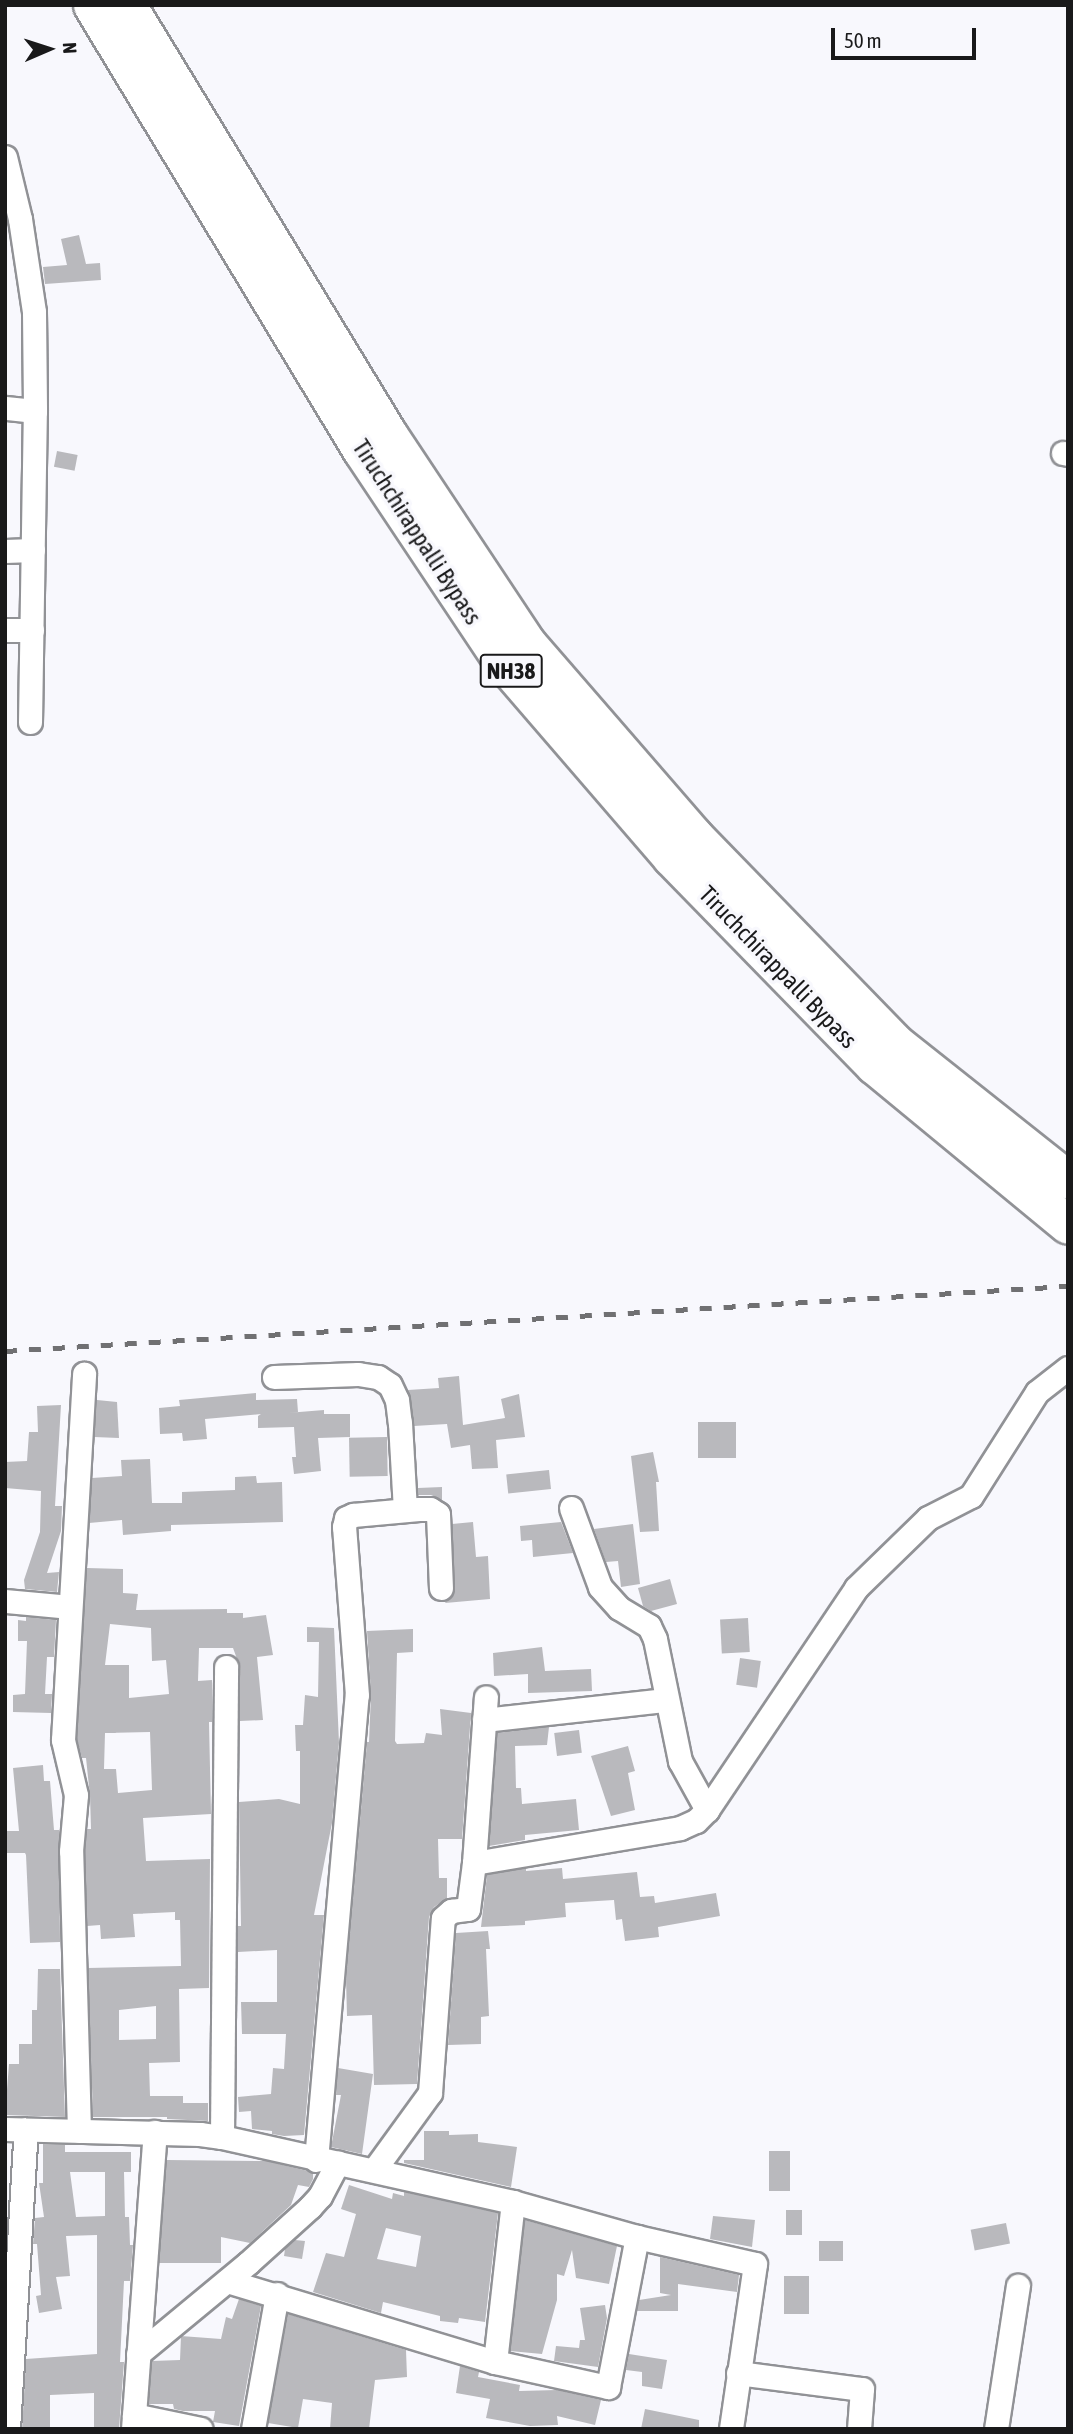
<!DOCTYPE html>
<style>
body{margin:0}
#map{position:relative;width:1073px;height:2434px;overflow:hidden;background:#f8f8fd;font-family:"Asap Condensed",sans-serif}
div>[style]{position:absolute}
.building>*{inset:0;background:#b9b9bd;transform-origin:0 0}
.roads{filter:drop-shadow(2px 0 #919296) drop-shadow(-2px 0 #919296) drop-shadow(0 2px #919296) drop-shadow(0 -2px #919296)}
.minor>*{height:23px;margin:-11.5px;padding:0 11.5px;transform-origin:11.5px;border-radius:11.5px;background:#fff}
.trunk>*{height:37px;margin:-18.5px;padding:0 18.5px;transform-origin:18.5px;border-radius:18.5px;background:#fff}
.rail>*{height:5px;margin-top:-2.5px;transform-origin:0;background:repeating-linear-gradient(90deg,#707072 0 12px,transparent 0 24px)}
span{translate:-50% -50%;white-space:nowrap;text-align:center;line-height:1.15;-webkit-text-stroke:7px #f8f8fd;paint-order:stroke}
.shield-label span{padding:2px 5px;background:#f8f8fd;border:2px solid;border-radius:5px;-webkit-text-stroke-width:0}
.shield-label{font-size:23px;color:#19191a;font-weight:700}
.street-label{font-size:24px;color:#19191a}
.frame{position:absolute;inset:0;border:7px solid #19191a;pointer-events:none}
.north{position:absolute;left:14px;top:14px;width:70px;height:70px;-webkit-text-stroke:5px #f8f8fd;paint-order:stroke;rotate:87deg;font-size:19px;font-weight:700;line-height:28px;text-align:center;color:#19191a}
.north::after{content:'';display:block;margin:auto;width:24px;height:32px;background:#19191a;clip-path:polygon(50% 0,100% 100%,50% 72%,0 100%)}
.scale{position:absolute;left:831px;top:28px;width:145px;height:32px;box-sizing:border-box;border:4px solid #19191a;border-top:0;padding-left:9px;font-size:21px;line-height:24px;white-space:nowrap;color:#19191a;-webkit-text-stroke:5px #f8f8fd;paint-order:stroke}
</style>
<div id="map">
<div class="building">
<div style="clip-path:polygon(79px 235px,86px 264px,100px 263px,101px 280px,45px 284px,43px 267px,67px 265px,61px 239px)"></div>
<div style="left:57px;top:451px;width:21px;height:16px;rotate:11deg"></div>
<div style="clip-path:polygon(459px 1376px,463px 1425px,505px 1418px,501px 1399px,519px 1394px,525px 1437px,496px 1440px,498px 1468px,472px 1469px,470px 1445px,451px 1448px,447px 1424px,414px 1426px,408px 1390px,439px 1388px,438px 1378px)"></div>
<div style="clip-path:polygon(256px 1393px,256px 1400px,297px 1399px,298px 1412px,287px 1413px,324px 1410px,324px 1414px,350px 1414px,350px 1437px,318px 1438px,321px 1471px,294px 1474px,292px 1457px,296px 1457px,294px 1427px,258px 1428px,258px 1416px,261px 1414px,205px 1419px,207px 1439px,183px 1441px,182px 1433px,160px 1434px,159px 1408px,180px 1406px,179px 1400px)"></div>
<div style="clip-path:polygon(97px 1400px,117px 1402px,119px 1438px,94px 1437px)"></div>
<div style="clip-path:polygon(61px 1405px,55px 1506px,62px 1506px,61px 1531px,47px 1573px,59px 1572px,57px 1592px,25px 1589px,24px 1580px,40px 1532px,41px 1491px,5px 1488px,5px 1462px,27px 1461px,29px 1432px,38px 1432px,37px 1406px)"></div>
<div style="left:698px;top:1422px;width:38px;height:36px"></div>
<div style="left:387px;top:1437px;width:39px;height:38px;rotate:89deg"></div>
<div style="clip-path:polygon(653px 1452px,659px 1482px,656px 1482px,659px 1531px,640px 1532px,631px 1456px)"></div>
<div style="clip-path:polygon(150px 1459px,152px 1503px,182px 1503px,182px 1492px,235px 1490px,235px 1477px,256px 1476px,257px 1483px,282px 1482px,283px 1522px,171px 1525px,171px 1531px,123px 1535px,122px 1520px,89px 1523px,92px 1478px,122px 1476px,121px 1460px)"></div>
<div style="left:549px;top:1470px;width:19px;height:43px;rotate:84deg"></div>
<div style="clip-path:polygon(442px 1487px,442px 1500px,431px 1495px,418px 1495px,418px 1488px)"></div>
<div style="clip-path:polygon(473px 1522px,476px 1557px,488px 1556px,490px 1599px,445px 1603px,455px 1588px,452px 1524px)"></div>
<div style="clip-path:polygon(561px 1522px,573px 1553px,533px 1557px,532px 1540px,521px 1541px,520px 1526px)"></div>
<div style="clip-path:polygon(633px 1524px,640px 1584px,621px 1587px,618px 1561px,606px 1562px,594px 1529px)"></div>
<div style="clip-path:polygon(evenodd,87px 1568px,123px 1569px,123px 1593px,138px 1594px,136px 1610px,227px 1609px,227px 1613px,243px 1613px,243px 1618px,266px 1615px,273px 1655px,257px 1657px,263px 1720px,240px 1721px,240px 1667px,233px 1648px,199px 1648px,198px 1681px,212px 1680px,212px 1722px,209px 1722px,211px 1814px,143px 1818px,146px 1861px,210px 1859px,209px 1988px,179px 1989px,180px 2062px,149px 2063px,150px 2096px,183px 2096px,183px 2103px,208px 2103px,208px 2121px,167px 2119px,167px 2117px,93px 2117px,88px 1968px,181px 1966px,180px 1920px,175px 1920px,175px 1912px,133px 1914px,135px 1937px,101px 1939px,100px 1925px,87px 1926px,85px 1851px,87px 1829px,91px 1829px,90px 1796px,86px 1758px,82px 1758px,77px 1739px,87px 1568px,110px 1624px,151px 1628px,152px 1661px,166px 1660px,169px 1694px,129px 1698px,129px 1665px,105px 1665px,110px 1624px,87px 1568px,150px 1732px,152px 1790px,118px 1793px,116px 1769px,104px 1769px,105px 1733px,150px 1732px,87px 1568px,156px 2006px,156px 2039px,119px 2040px,119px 2010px,156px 2006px)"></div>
<div style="clip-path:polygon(670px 1579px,677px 1604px,651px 1611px,643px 1606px,638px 1588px)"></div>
<div style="clip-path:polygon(26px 1617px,56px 1620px,54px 1657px,47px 1657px,45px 1694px,52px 1694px,51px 1713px,13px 1712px,13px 1695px,25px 1694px,27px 1641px,18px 1641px,18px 1620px,26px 1621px)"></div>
<div style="left:748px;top:1618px;width:34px;height:28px;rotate:87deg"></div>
<div style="clip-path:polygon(307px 1627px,334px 1628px,339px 1743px,332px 1823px,314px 1915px,324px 1915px,304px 2135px,284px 2136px,272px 2134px,272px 2131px,252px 2129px,251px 2111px,239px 2112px,238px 2097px,271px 2094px,273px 2068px,284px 2069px,286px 2034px,242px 2034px,241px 2002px,277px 2002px,277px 1950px,238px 1952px,238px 1926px,241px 1926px,239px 1802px,279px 1799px,300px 1804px,300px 1751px,296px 1751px,295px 1725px,303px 1725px,305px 1695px,318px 1697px,319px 1642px,307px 1642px)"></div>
<div style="clip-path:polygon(413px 1629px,413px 1652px,397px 1653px,395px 1741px,397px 1744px,424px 1743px,426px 1733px,442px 1735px,440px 1709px,471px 1713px,462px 1839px,438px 1839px,439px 1878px,447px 1878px,447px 1898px,434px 1907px,429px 1917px,417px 2084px,374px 2085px,372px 2015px,347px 2016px,346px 1979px,367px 1742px,369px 1742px,371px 1694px,367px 1631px)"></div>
<div style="clip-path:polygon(542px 1647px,545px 1671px,591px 1669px,592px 1691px,528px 1693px,528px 1674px,494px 1676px,493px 1653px)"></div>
<div style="left:740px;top:1658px;width:21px;height:27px;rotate:8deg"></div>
<div style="clip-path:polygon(549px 1727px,547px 1745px,515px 1746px,516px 1788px,521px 1788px,522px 1804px,576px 1799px,579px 1830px,525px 1835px,525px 1840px,489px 1846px,497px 1733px)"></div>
<div style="left:579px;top:1730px;width:23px;height:25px;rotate:83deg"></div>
<div style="clip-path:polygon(628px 1746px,635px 1771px,628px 1773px,635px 1810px,611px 1816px,591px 1756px)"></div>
<div style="clip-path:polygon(43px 1765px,44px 1781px,50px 1781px,54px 1830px,59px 1830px,60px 1942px,30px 1943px,26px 1855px,25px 1853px,5px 1853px,5px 1831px,19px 1831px,13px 1768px)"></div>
<div style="clip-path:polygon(526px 1868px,526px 1871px,562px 1868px,563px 1879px,637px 1872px,640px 1897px,654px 1896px,655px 1903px,716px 1893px,720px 1916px,658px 1927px,659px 1937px,625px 1941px,622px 1919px,616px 1920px,614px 1900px,565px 1903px,566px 1917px,525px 1921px,525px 1925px,481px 1927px,487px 1875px)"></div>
<div style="clip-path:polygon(488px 1931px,490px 1949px,486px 1949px,489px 2016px,481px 2017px,481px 2044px,448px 2045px,456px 1933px)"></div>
<div style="clip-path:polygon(38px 1969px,60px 1969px,65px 2117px,5px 2115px,9px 2064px,19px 2064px,19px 2044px,32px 2044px,32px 2010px,37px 2010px)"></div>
<div style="clip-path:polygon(338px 2068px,373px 2074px,362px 2154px,331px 2147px,341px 2095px,336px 2095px)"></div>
<div style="clip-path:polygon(424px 2131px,449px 2131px,449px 2135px,478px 2134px,478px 2142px,517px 2147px,511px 2187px,404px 2163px,404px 2160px,424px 2160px)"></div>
<div style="clip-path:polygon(evenodd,43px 2144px,65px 2145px,65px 2152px,131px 2152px,131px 2172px,124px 2172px,125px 2217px,129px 2217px,130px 2245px,133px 2245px,130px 2281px,124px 2281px,120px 2362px,124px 2362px,119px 2429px,94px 2429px,94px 2393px,50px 2395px,50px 2429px,22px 2429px,26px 2359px,97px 2354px,97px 2235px,66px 2236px,70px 2276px,56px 2277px,62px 2309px,39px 2313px,36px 2296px,41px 2295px,37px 2244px,33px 2244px,35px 2218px,44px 2217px,39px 2183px,43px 2183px,43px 2144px,70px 2172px,105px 2172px,105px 2216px,76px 2217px,70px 2172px)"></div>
<div style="left:769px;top:2151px;width:21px;height:40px"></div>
<div style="clip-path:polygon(167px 2160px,266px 2161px,308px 2171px,313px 2173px,313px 2179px,309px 2187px,298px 2185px,291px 2205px,250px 2243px,221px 2237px,221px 2263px,159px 2263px)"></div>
<div style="clip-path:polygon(evenodd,349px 2185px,392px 2199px,393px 2193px,404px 2196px,404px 2192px,498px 2213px,485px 2322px,459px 2318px,458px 2323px,440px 2321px,440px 2316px,383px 2302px,381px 2313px,313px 2292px,326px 2253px,344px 2257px,356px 2214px,341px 2209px,349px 2185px,386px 2228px,421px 2236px,416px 2267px,377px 2259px,386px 2228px)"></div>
<div style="left:786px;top:2210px;width:16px;height:25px"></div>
<div style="clip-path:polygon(713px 2216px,755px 2220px,752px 2247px,710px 2239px)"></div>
<div style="clip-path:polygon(525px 2220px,617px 2246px,609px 2284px,576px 2278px,572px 2250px,564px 2276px,557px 2274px,557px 2300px,542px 2354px,510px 2351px)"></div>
<div style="left:1006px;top:2223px;width:21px;height:36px;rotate:79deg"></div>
<div style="clip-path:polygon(295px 2240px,305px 2241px,302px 2259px,284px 2256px,285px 2249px)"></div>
<div style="left:843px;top:2241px;width:20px;height:24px;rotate:90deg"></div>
<div style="clip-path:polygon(660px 2257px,739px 2275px,737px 2292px,678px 2284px,678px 2311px,637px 2311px,639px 2300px,671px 2295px,660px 2293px)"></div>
<div style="left:784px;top:2276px;width:25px;height:38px"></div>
<div style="clip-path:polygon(239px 2299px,261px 2306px,239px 2426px,213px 2422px,215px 2411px,183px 2411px,174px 2409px,173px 2404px,149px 2404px,152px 2361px,180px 2360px,181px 2336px,221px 2339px,226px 2317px,232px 2319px)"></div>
<div style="clip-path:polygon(605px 2305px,607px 2318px,598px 2367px,554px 2361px,556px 2346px,579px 2348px,580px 2340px,585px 2340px,580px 2308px)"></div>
<div style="clip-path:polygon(288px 2314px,406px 2350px,407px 2377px,375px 2380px,369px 2429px,330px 2429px,332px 2403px,303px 2399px,298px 2428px,268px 2423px)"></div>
<div style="clip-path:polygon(629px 2354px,667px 2360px,662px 2389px,642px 2386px,642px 2372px,626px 2370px)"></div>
<div style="clip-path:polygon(460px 2366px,479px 2372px,478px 2377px,520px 2385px,519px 2391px,557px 2390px,601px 2400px,595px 2425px,557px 2416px,558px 2425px,530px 2426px,486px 2418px,490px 2399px,456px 2393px)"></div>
<div style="clip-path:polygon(645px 2409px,699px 2420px,699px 2429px,641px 2429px)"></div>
</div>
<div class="roads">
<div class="minor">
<div style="left:5px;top:157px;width:64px;rotate:76.4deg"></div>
<div style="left:20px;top:219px;width:94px;rotate:81.4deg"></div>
<div style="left:34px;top:312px;width:99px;rotate:89.4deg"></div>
<div style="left:35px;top:411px;width:30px;rotate:-174deg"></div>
<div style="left:1063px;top:453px;width:5px;rotate:11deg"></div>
<div style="left:5px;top:551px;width:28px;rotate:-2deg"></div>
<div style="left:5px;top:630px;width:27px"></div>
<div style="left:30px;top:722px;width:311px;rotate:-89.1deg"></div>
<div style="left:274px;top:1377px;width:84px;rotate:-2deg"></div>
<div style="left:358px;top:1374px;width:20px;rotate:9deg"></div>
<div style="left:378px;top:1377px;width:14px;rotate:34deg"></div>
<div style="left:390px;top:1385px;width:17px;rotate:65deg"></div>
<div style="left:397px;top:1400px;width:23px;rotate:83deg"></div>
<div style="left:400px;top:1423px;width:87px;rotate:86.7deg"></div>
<div style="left:571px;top:1508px;width:84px;rotate:69.8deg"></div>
<div style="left:600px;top:1587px;width:28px;rotate:48deg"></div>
<div style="left:619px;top:1608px;width:35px;rotate:31deg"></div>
<div style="left:649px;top:1626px;width:14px;rotate:65deg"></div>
<div style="left:655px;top:1639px;width:125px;rotate:78.4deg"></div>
<div style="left:680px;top:1761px;width:56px;rotate:61.1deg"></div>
<div style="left:5px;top:1601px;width:65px;rotate:5.3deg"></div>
<div style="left:484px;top:1720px;width:183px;rotate:-6.3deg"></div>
<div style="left:474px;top:1863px;width:166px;rotate:-85.9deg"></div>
<div style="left:5px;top:2129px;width:195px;rotate:1.5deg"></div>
<div style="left:200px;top:2134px;width:22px;rotate:8deg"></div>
<div style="left:222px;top:2137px;width:298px;rotate:12.6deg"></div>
<div style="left:513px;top:2202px;width:129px;rotate:15.8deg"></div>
<div style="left:637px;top:2237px;width:121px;rotate:12.9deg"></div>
<div style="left:755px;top:2264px;width:167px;rotate:98.3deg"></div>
<div style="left:79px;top:2131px;width:280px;rotate:-91.6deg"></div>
<div style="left:71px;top:1851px;width:56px;rotate:-84.9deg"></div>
<div style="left:76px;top:1795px;width:57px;rotate:-103.3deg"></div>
<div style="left:63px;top:1740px;width:367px;rotate:-86.7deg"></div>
<div style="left:222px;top:2137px;width:470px;rotate:-89.5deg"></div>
<div style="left:316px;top:2160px;width:467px;rotate:-85deg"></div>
<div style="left:357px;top:1695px;width:169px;rotate:-94.4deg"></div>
<div style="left:344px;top:1527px;width:9px;rotate:-77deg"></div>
<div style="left:346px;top:1518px;width:8px;rotate:-23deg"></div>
<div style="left:353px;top:1515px;width:66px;rotate:-5.2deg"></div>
<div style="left:419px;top:1509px;width:11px"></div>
<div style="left:430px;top:1509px;width:9px;rotate:32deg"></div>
<div style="left:438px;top:1514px;width:74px;rotate:87.7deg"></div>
<div style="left:374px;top:2170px;width:95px;rotate:-54deg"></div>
<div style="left:430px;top:2093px;width:175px;rotate:-85.8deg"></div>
<div style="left:443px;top:1918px;width:11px;rotate:-41deg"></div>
<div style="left:451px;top:1911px;width:17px;rotate:-7deg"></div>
<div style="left:468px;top:1909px;width:46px;rotate:-82.6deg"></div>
<div style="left:474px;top:1863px;width:209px;rotate:-9.6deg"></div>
<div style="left:680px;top:1828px;width:17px;rotate:-24deg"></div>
<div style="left:696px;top:1821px;width:16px;rotate:-45deg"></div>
<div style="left:707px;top:1810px;width:267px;rotate:-56.1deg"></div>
<div style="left:856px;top:1588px;width:100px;rotate:-44.2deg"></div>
<div style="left:928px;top:1518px;width:48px;rotate:-27.1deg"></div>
<div style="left:971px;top:1496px;width:123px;rotate:-57.6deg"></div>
<div style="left:1037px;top:1392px;width:39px;rotate:-38deg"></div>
<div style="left:227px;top:2281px;width:280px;rotate:16.8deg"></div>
<div style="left:495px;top:2362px;width:116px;rotate:12.5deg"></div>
<div style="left:608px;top:2387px;width:153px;rotate:-79.1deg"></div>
<div style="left:138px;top:2354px;width:143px;rotate:-39.6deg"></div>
<div style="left:248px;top:2263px;width:84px;rotate:-42.1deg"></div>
<div style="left:310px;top:2207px;width:15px;rotate:-48deg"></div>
<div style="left:320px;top:2196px;width:38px;rotate:-62deg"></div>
<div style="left:495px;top:2362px;width:161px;rotate:-83.6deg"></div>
<div style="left:738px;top:2373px;width:125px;rotate:7.4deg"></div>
<div style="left:862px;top:2389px;width:40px;rotate:94.3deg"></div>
<div style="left:134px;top:2415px;width:68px;rotate:11.8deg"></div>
<div style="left:8px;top:2429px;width:300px;rotate:-86.6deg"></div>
<div style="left:133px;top:2429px;width:298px;rotate:-85.8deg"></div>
<div style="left:253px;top:2429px;width:137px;rotate:-79.9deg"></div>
<div style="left:996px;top:2429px;width:145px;rotate:-81.3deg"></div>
</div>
<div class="trunk">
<div style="left:92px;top:5px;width:521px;rotate:58.81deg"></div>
<div style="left:362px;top:451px;width:252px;rotate:56.3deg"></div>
<div style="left:502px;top:661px;width:259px;rotate:49.2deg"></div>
<div style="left:671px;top:857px;width:291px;rotate:45.7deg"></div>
<div style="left:874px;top:1065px;width:251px;rotate:39.5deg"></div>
<div style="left:127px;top:5px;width:502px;rotate:58.68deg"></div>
<div style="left:388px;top:434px;width:250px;rotate:56.4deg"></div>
<div style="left:526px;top:642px;width:257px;rotate:49.1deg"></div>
<div style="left:694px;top:836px;width:287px;rotate:45.8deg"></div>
<div style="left:894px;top:1042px;width:222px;rotate:38.4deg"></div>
</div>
</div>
<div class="rail">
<div style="left:5px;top:1351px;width:1065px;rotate:-3.5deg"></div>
</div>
<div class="shield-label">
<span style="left:511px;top:671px">NH38</span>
</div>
<div class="street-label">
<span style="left:417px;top:532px;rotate:57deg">Tiruchchirappalli Bypass</span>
<span style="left:778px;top:967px;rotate:46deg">Tiruchchirappalli Bypass</span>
</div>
<div class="frame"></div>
<div class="north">N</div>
<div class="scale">50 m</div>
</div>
